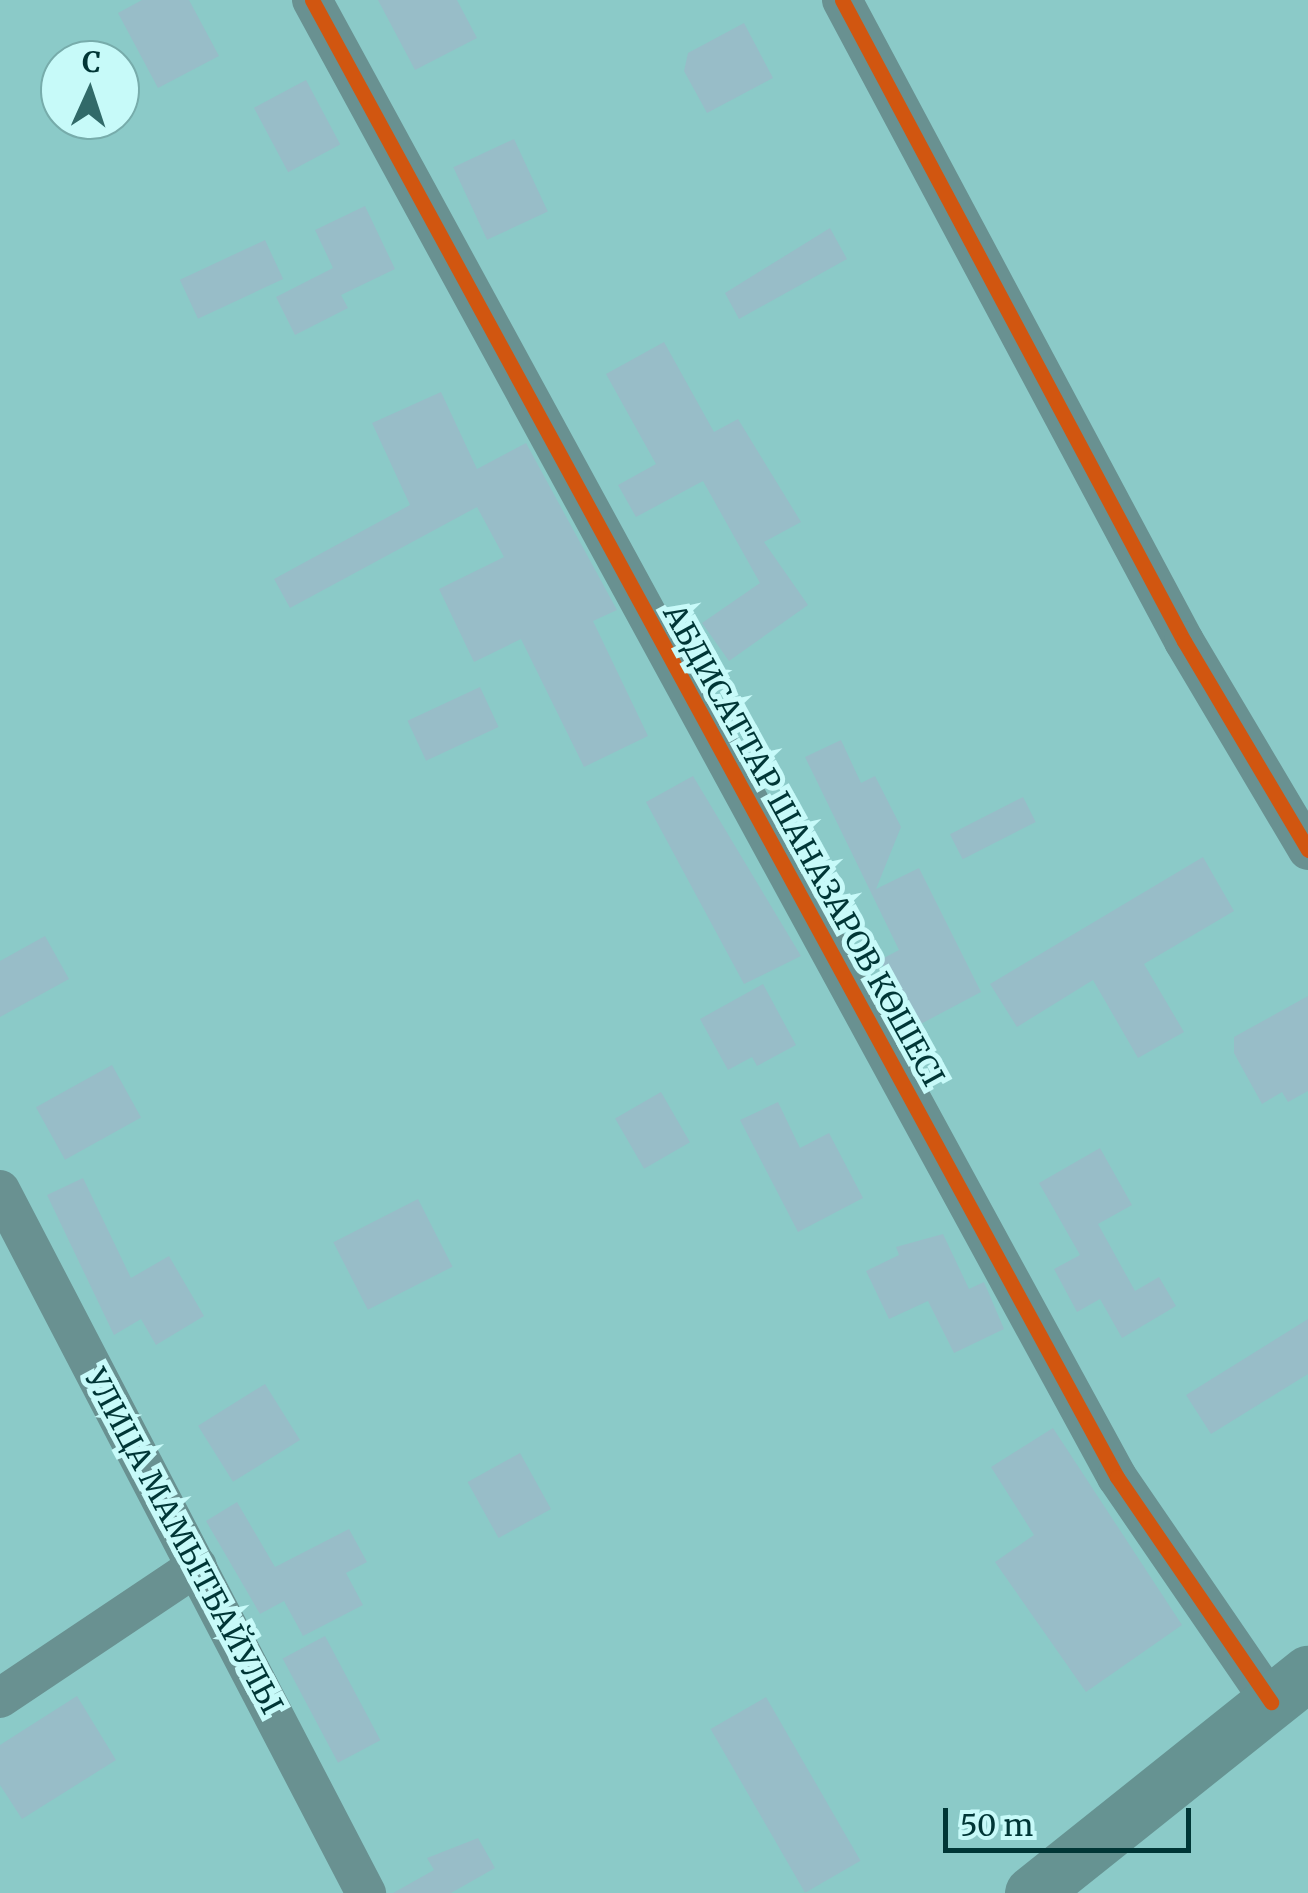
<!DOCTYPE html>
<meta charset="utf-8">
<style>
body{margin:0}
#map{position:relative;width:1308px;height:1893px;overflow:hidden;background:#8bcac8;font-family:Merriweather,serif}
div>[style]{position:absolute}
.building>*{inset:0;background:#98bdc8;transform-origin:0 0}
.minor>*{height:40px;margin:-20px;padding:0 20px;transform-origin:20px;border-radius:20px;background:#699191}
.trunk>*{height:55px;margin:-27.5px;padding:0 27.5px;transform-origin:27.5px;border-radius:27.5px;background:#669392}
.cycleway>*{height:15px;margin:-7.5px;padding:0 7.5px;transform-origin:7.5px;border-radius:7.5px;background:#d15610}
span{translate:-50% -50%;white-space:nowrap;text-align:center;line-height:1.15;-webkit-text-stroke:10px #c7faf9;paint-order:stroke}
.street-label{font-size:30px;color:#003636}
.north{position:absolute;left:40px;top:40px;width:100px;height:100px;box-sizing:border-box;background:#c7faf9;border:2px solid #77acab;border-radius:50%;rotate:3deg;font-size:28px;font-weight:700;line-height:40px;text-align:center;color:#003636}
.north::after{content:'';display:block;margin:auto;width:35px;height:45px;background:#316a69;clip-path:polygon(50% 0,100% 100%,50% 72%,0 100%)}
.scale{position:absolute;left:943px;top:1808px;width:248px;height:45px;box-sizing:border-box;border:5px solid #003636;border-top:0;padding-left:12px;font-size:30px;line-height:35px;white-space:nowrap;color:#003636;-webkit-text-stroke:8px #c7faf9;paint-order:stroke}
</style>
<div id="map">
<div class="building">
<div style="clip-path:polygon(142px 0,189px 0,219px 56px,158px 88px,118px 13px)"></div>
<div style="clip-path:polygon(378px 0,457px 0,477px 38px,415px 70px)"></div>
<div style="clip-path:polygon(744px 23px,773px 78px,707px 113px,684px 71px,688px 53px)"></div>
<div style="left:306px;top:80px;width:73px;height:59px;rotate:62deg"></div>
<div style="left:514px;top:139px;width:80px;height:67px;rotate:65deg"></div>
<div style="clip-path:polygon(365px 206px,395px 269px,341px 295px,348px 308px,295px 335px,276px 297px,333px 268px,315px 230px)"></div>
<div style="clip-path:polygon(830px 228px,847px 259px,739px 319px,725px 293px)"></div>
<div style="left:265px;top:240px;width:43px;height:94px;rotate:65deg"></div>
<div style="clip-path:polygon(664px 342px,714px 432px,738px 419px,801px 522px,764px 542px,808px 605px,729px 661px,702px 623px,760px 583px,703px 481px,636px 517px,618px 485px,656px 464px,606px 374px)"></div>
<div style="clip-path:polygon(441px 392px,477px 469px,526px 443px,617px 610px,593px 621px,648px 736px,584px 767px,521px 639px,474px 662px,439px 589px,504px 557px,477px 507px,290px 608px,274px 579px,410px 505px,372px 423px)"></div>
<div style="left:480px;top:687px;width:44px;height:80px;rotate:65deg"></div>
<div style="clip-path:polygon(841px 740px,861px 783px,875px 776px,901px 827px,876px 889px,919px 868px,981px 992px,915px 1027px,880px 960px,899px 950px,805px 757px)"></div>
<div style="clip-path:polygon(693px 776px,801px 956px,744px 984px,646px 802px)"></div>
<div style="left:1023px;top:797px;width:28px;height:82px;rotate:63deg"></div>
<div style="clip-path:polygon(1203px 857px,1234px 911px,1144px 964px,1184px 1032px,1138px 1058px,1093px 980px,1017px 1027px,990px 984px)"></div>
<div style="clip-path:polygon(45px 936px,69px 979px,0 1017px,0 961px)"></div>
<div style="clip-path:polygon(763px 984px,796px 1045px,757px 1066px,752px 1057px,728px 1070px,700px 1019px)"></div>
<div style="clip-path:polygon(1308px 996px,1308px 1091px,1288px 1102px,1282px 1092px,1262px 1104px,1234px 1053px,1234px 1037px)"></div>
<div style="left:112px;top:1065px;width:60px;height:87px;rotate:61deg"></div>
<div style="left:661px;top:1092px;width:58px;height:53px;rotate:60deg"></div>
<div style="clip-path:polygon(778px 1102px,800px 1148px,829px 1133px,863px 1198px,798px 1232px,740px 1120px)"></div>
<div style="clip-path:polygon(1100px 1148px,1132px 1205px,1098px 1224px,1135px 1291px,1159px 1277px,1176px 1306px,1122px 1338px,1100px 1299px,1077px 1312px,1054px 1269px,1080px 1255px,1039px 1183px)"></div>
<div style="clip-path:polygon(83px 1178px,131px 1278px,169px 1256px,204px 1316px,156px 1345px,141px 1319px,114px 1335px,47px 1195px)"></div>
<div style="left:418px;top:1199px;width:76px;height:95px;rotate:63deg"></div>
<div style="clip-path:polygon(943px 1234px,969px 1289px,984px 1282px,1004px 1329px,954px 1353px,928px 1301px,889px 1319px,866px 1271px,899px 1255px,896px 1247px)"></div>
<div style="clip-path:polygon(1308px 1319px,1308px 1374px,1211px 1434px,1186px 1395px)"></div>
<div style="left:265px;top:1384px;width:66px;height:79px;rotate:58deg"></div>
<div style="clip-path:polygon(1053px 1428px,1182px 1625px,1086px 1692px,995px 1562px,1034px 1535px,991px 1467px)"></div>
<div style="left:520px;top:1453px;width:64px;height:60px;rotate:61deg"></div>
<div style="clip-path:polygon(237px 1502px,275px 1567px,349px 1529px,367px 1562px,346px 1573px,363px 1605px,303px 1636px,284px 1601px,260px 1614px,206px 1521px)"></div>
<div style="left:325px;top:1636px;width:118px;height:48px;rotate:62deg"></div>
<div style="clip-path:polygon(77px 1696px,116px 1760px,22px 1819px,0 1785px,0 1745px)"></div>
<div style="left:766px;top:1697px;width:189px;height:64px;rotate:60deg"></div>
<div style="clip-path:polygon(478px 1838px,495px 1868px,451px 1893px,393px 1893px,434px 1870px,427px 1858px)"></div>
</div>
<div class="minor">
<div style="left:312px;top:0;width:1682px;rotate:61.41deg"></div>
<div style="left:1117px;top:1477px;width:273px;rotate:55.6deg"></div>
<div style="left:842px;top:0;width:727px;rotate:61.92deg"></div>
<div style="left:1184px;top:641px;width:243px;rotate:59.3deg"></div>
<div style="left:0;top:1190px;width:793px;rotate:62.5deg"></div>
<div style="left:0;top:1698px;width:237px;rotate:-33.8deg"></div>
</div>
<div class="trunk">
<div style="left:1032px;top:1893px;width:353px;rotate:-38.6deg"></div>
</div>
<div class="cycleway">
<div style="left:312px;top:0;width:1682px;rotate:61.41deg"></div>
<div style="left:1117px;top:1477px;width:273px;rotate:55.6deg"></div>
<div style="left:842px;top:0;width:727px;rotate:61.92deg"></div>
<div style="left:1184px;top:641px;width:243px;rotate:59.3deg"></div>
</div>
<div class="street-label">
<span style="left:804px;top:845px;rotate:61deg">АБДИСАТТАР ШАНАЗАРОВ КӨШЕСІ</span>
<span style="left:184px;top:1541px;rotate:62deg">УЛИЦА МАМЫТБАЙУЛЫ</span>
</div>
<div class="north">С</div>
<div class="scale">50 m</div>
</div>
